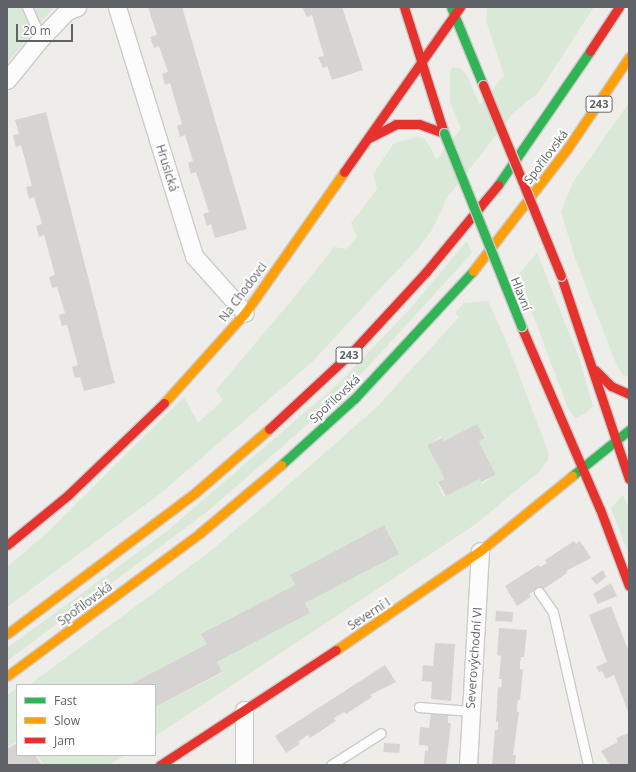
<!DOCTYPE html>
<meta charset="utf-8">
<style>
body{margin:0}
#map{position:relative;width:636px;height:772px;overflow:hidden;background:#eeede9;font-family:"Open Sans",sans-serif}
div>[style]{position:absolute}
.green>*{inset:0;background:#dae8d7}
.building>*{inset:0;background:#d5d4d2;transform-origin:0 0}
.roads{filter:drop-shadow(1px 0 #cbcbca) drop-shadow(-1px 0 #cbcbca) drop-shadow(0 1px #cbcbca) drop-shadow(0 -1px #cbcbca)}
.lane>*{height:9px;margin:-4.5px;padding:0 4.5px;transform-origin:4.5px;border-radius:4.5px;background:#fcfcfc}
.street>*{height:17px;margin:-8.5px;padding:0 8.5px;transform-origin:8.5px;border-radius:8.5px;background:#fcfcfc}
.fast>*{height:9px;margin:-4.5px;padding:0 4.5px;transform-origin:4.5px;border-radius:4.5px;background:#30b455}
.slow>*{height:9px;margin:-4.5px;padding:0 4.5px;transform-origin:4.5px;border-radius:4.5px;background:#ff9f0a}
.jam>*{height:9px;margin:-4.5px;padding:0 4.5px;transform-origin:4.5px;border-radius:4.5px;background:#e5322d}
.bridges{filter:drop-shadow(1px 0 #cbcbca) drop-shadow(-1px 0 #cbcbca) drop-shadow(0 1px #cbcbca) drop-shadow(0 -1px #cbcbca)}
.fast-bridge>*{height:9px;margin:-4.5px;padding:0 4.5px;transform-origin:4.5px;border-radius:4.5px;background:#30b455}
.jam-bridge>*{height:9px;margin:-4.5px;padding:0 4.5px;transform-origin:4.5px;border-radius:4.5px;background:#e5322d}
span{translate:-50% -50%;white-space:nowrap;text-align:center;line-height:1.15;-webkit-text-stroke:4px #fff;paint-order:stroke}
.shield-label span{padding:1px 3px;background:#fff;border:1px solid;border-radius:3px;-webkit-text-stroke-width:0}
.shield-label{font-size:11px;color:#5f6266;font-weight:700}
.street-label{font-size:12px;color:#5f6266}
.frame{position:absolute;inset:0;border:8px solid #5f6266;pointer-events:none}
.legend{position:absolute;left:16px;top:684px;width:140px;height:72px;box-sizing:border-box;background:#fff;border:1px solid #bfc0c2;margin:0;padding:5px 7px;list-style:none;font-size:12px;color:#5f6266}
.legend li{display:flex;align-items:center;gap:8px;height:20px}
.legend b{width:20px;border:1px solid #bfc0c2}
.scale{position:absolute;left:16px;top:24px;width:57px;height:18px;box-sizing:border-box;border:2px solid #5f6266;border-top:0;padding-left:5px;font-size:12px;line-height:14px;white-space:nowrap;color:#5f6266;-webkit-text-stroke:3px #fff;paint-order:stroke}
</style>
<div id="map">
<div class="green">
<div style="clip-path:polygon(7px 7px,54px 7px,7px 63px)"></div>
<div style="clip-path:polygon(487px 7px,594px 7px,538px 93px,514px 112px,447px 198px,432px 230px,418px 248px,313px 361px,161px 493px,7px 607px,7px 567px,49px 531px,184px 397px,198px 423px,223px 400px,216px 390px,301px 289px,334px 247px,346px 249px,357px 237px,351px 223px,377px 189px,373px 174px,394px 143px,418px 137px,425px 139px,432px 150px,436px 160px,461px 129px,450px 102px,450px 74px,452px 67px,461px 69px,467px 76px,480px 105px,504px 75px,486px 21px)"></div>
<div style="clip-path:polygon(629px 103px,629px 377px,623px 375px,615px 361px,575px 258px,561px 212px,573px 182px)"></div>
<div style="clip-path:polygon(467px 241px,472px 253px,364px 371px,300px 431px,208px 511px,7px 661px,7px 648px,167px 531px,339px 383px,408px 311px)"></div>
<div style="clip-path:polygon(537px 253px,579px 358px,593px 406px,585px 414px,575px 418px,568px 408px,518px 275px)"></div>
<div style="clip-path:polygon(evenodd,488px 301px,507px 343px,549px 454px,548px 460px,539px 472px,473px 526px,155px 736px,155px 707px,222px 673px,217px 662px,310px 613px,305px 603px,383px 526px,290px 575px,295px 585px,202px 634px,207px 644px,129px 685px,29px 685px,208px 553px,279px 493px,378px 406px,459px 317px,455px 313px,464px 303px,488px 301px,479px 423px,477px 425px,486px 437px,479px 442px,497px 477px,495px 475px,482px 484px,480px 479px,444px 497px,437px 483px,445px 479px,426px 443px,428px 445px,441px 436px,444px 441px,479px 423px)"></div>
<div style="clip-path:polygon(623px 495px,629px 508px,629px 556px,611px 508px)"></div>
<div style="clip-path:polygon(17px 688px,17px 741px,7px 747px,7px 695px)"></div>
<div style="clip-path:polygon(37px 755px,125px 755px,109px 765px,44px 765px)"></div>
</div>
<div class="building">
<div style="clip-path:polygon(148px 7px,182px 7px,247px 229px,215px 238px,211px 224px,207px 226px,203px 214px,209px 212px,196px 172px,191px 174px,188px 163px,193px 161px,185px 135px,180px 137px,177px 126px,182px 124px,170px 83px,165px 85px,162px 74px,168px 72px,159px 46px,154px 48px,150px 37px,157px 35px)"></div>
<div style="clip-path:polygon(302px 7px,342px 7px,363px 70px,332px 80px,327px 66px,323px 68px,318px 57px,324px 56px,312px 15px,307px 17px)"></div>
<div style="clip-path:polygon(46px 112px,115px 383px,84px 391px,80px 377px,75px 378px,72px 367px,78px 365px,67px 325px,62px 326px,59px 315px,65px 313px,57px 287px,52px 288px,49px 277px,55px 275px,44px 235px,39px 237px,36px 226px,42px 224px,34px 197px,29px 199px,26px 187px,32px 186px,21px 145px,16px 147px,13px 135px,19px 134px,15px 120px)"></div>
<div style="clip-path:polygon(477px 424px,485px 438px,479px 442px,496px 475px,481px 482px,480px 479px,446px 496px,438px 482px,445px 479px,427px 445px,442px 438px,444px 441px)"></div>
<div style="clip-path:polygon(384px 525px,399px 554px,305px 603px,310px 613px,217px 662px,222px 672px,155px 707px,155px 685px,129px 685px,207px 644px,201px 634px,295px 585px,290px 575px)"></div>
<div style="clip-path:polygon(574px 541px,576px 544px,580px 541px,591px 558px,566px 571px,567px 573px,542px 590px,540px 588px,529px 594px,531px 597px,517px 606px,505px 586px,538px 565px,540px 567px,547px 563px,545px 560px)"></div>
<div style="clip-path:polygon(603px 570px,606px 577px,596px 585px,591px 578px)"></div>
<div style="clip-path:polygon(611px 583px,617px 596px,598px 604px,593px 594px)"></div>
<div style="clip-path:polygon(611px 606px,629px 652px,629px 714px,614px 675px,606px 679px,602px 671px,599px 672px,596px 667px,607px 662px,589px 615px)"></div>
<div style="left:496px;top:611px;width:17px;height:10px;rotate:3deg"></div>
<div style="clip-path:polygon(499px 628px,527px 630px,524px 657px,521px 657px,520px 663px,520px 669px,523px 670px,520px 700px,518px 700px,517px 706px,517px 712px,519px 712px,513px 755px,516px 755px,515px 765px,492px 765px,495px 730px,498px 730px,498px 722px,496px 722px,498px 687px,501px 688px,502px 679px,499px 679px,501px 656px,497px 655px)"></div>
<div style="clip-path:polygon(435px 643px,455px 644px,451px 701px,431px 699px,432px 682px,422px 681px,423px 665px,433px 666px)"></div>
<div style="clip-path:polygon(385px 665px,396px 682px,370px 695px,372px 697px,346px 714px,344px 712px,334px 718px,336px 721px,310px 738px,308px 735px,298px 742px,300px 744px,286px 753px,275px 736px)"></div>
<div style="clip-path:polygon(431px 712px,448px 714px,448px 723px,451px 723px,446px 765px,424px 764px,425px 750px,428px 751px,428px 746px,419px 745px,420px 727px,429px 728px)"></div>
<div style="clip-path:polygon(629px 733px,629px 765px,610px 765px,601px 751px,618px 742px,616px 738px)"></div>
<div style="clip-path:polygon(17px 743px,17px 755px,35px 755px,42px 765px,7px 765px,7px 749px)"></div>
<div style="left:384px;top:743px;width:16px;height:9px;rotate:4deg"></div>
</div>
<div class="roads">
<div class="lane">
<div style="left:27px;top:7px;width:34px;rotate:66deg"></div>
<div style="left:539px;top:592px;width:24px;rotate:55deg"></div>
<div style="left:553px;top:612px;width:157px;rotate:77.1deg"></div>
<div style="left:419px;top:707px;width:52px;rotate:4.4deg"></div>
<div style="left:331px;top:765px;width:59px;rotate:-32.6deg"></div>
</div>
<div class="street">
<div style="left:117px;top:7px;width:261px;rotate:72.8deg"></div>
<div style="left:194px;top:256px;width:76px;rotate:48.2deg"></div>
<div style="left:7px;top:80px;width:54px;rotate:-51deg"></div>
<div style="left:41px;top:38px;width:37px;rotate:-46deg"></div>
<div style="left:67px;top:11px;width:11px;rotate:-22deg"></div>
<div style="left:244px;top:765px;width:55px;rotate:-90deg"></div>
<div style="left:468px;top:765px;width:214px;rotate:-86.8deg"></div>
</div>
<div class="fast">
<div style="left:451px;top:7px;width:84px;rotate:67.7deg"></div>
<div style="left:498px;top:185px;width:163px;rotate:-55.5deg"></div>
<div style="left:281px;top:465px;width:100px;rotate:-42.2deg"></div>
<div style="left:355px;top:398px;width:173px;rotate:-47.1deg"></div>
<div style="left:572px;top:476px;width:73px;rotate:-38.9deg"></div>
</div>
<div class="slow">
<div style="left:473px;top:271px;width:154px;rotate:-52.4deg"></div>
<div style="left:567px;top:149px;width:111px;rotate:-56deg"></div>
<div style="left:164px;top:403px;width:121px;rotate:-48deg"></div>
<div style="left:245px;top:313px;width:172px;rotate:-54.9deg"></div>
<div style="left:7px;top:634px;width:236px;rotate:-36.9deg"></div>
<div style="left:196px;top:492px;width:96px;rotate:-40.8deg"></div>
<div style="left:336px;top:650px;width:175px;rotate:-34.5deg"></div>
<div style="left:480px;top:551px;width:119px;rotate:-39.2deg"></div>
<div style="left:7px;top:676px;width:240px;rotate:-36.5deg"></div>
<div style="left:200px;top:533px;width:106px;rotate:-40deg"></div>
</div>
<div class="jam">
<div style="left:404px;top:7px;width:132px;rotate:72.4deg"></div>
<div style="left:590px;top:51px;width:53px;rotate:-56.6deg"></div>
<div style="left:369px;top:138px;width:30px;rotate:-27deg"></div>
<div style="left:396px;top:124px;width:23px"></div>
<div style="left:419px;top:124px;width:27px;rotate:20deg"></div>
<div style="left:344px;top:172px;width:202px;rotate:-54.9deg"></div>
<div style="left:561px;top:276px;width:214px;rotate:71.5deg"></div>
<div style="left:521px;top:326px;width:199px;rotate:66.7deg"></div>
<div style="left:600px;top:509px;width:82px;rotate:69.4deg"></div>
<div style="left:595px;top:370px;width:23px;rotate:45deg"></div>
<div style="left:611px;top:386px;width:20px;rotate:24deg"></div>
<div style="left:269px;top:429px;width:116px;rotate:-42.9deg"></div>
<div style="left:354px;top:350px;width:106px;rotate:-47.3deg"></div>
<div style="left:426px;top:272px;width:113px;rotate:-50.4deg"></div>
<div style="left:7px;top:545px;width:79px;rotate:-39.3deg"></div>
<div style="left:68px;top:495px;width:133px;rotate:-43.8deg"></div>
<div style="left:160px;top:765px;width:210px;rotate:-33.2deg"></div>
</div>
</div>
<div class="bridges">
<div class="fast-bridge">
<div style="left:444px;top:133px;width:208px;rotate:68.2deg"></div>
</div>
<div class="jam-bridge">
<div style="left:483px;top:85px;width:206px;rotate:67.8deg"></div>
</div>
</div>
<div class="shield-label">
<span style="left:599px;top:104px">243</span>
<span style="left:349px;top:355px">243</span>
</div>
<div class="street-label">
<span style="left:546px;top:157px;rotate:-53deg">Spořilovská</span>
<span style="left:167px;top:168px;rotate:73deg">Hrusická</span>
<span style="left:243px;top:292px;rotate:-53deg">Na Chodovci</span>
<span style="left:521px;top:294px;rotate:68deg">Hlavní</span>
<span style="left:335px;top:399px;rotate:-43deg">Spořilovská</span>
<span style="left:85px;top:604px;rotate:-36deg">Spořilovská</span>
<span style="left:369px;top:614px;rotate:-33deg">Severní I</span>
<span style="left:474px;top:658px;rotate:-86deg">Severovýchodní VI</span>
</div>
<div class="frame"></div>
<ul class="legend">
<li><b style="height:5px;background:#30b455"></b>Fast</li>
<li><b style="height:5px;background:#ff9f0a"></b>Slow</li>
<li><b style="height:5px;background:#e5322d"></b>Jam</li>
</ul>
<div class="scale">20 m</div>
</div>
